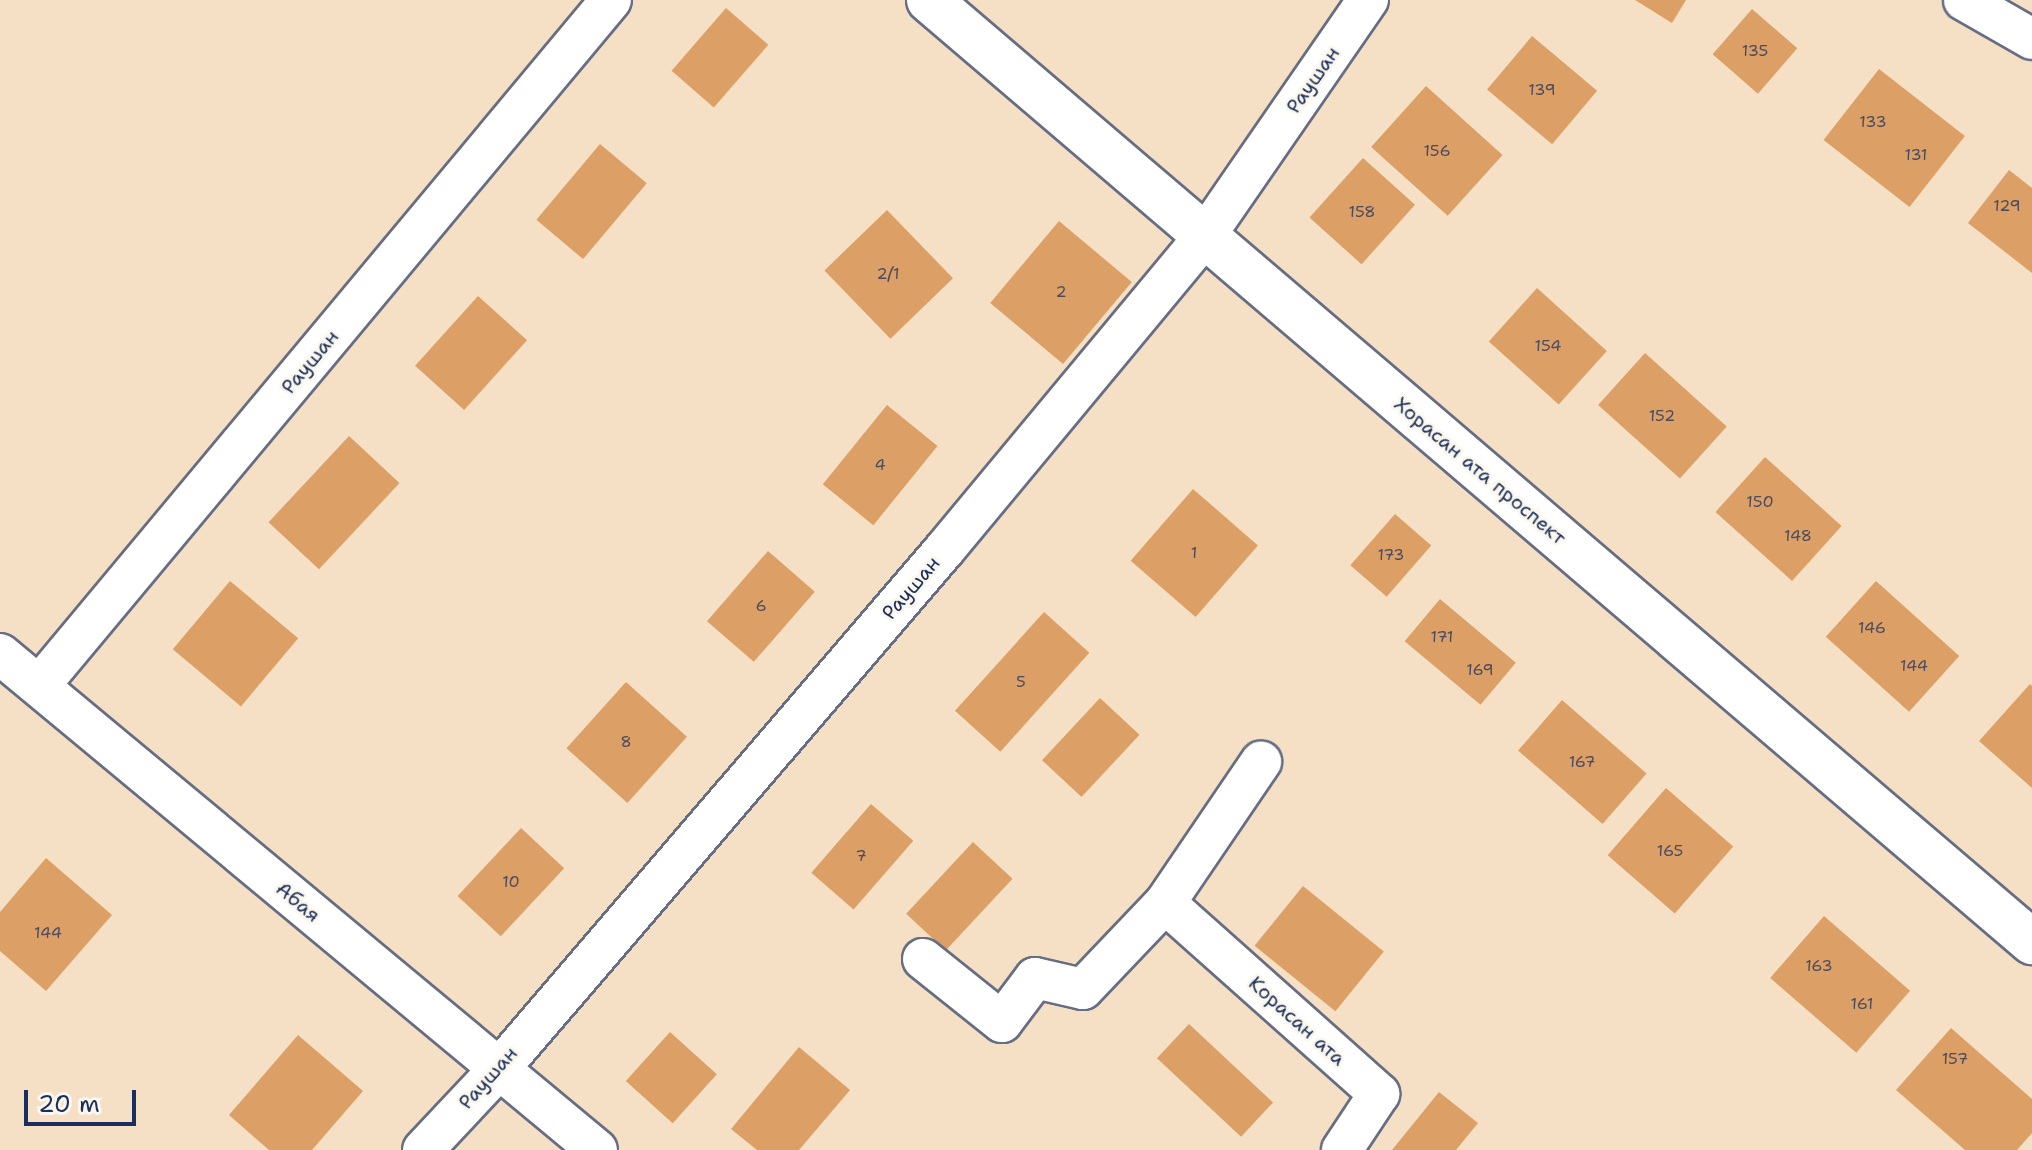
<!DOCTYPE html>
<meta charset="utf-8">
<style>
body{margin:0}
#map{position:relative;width:2032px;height:1150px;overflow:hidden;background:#f5e0c5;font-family:"Shantell Sans",sans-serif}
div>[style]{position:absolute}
.building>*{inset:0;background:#dc9f66;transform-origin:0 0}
.roads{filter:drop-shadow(2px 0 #676d82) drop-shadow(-2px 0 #676d82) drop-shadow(0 2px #676d82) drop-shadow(0 -2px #676d82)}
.minor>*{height:40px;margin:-20px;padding:0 20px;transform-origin:20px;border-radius:20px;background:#fff}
.secondary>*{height:44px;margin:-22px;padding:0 22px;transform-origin:22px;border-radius:22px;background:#fff}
span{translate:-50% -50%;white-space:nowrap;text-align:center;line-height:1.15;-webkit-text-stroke:6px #fbf7ec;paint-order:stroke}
.number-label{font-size:16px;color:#4b4b60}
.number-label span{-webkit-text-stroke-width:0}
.street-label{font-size:20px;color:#1b2f5e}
.scale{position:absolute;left:24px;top:1090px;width:112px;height:36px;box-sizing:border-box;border:4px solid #1b2f5e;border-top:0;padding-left:10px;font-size:24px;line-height:28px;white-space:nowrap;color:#1b2f5e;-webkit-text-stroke:6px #fbf7ec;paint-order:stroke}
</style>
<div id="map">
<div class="building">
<div style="clip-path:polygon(1635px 0,1686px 0,1672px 23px)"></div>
<div style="left:726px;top:8px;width:56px;height:83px;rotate:41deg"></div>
<div style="left:1752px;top:9px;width:60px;height:60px;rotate:41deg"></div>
<div style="left:1532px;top:36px;width:85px;height:70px;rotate:40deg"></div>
<div style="left:1879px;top:69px;width:109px;height:90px;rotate:38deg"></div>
<div style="left:1426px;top:86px;width:103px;height:82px;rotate:42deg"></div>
<div style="left:600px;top:144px;width:61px;height:99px;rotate:40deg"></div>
<div style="left:1363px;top:158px;width:70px;height:80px;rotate:42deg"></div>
<div style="clip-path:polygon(2009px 170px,2032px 188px,2032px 273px,1968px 223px)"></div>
<div style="left:887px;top:210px;width:95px;height:87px;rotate:46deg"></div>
<div style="left:1059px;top:221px;width:95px;height:107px;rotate:40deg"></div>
<div style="left:1537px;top:288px;width:94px;height:72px;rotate:42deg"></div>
<div style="left:478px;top:296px;width:66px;height:94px;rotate:42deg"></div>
<div style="left:1645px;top:353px;width:110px;height:70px;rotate:42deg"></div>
<div style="left:887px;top:405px;width:65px;height:102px;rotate:39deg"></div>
<div style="left:349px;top:436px;width:69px;height:118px;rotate:43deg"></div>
<div style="left:1765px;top:457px;width:103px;height:74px;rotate:42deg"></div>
<div style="left:1193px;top:489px;width:86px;height:95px;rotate:41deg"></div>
<div style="left:1395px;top:514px;width:48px;height:68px;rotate:41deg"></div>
<div style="left:768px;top:551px;width:62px;height:93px;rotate:41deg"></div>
<div style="left:230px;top:581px;width:89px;height:89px;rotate:40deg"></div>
<div style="left:1876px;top:581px;width:112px;height:75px;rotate:42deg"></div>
<div style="left:1440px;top:599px;width:99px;height:55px;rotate:40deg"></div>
<div style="left:1044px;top:612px;width:61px;height:133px;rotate:42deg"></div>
<div style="left:626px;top:682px;width:82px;height:89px;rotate:42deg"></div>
<div style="clip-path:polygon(2030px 684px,2032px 686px,2032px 788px,1979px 741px)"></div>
<div style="left:1100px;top:698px;width:54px;height:85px;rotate:43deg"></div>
<div style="left:1562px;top:700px;width:112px;height:67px;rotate:41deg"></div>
<div style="left:1666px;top:788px;width:89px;height:89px;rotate:41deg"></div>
<div style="left:871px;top:804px;width:56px;height:91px;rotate:41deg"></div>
<div style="left:521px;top:828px;width:59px;height:93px;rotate:43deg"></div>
<div style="left:973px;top:842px;width:54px;height:98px;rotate:43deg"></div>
<div style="clip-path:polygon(46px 858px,112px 915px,46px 991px,0 951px,0 912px)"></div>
<div style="left:1303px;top:886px;width:104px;height:77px;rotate:39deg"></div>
<div style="left:1824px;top:916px;width:114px;height:82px;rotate:41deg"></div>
<div style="left:1189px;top:1024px;width:115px;height:47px;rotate:43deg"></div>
<div style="clip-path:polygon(1951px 1028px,2032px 1099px,2032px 1133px,2017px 1150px,1965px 1150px,1896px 1090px)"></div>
<div style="left:670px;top:1032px;width:63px;height:66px;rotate:42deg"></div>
<div style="clip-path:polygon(298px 1035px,363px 1091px,312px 1150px,269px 1150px,229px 1115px)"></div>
<div style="clip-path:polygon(799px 1047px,850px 1090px,799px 1150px,757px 1150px,731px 1129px)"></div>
<div style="clip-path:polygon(1439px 1092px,1478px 1123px,1456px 1150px,1392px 1150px)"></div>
</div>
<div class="roads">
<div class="minor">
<div style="left:1964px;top:0;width:78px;rotate:29.8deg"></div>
<div style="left:0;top:654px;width:776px;rotate:39.72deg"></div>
<div style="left:39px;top:686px;width:893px;rotate:-50.18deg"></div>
<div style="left:1165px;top:903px;width:171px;rotate:-55.8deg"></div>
<div style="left:923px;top:959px;width:101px;rotate:38.6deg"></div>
<div style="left:1002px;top:1022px;width:55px;rotate:-53.1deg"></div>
<div style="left:1035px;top:978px;width:49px;rotate:12.9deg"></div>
<div style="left:1083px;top:989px;width:119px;rotate:-46.4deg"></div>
<div style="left:1165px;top:903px;width:287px;rotate:41.7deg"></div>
<div style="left:1379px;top:1094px;width:67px;rotate:123.5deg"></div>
<div style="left:423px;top:1150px;width:111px;rotate:-46.8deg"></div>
<div style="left:499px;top:1069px;width:685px;rotate:-49.38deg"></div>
<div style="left:945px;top:549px;width:407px;rotate:-50.3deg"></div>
<div style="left:1205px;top:236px;width:287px;rotate:-55.4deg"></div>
</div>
<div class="secondary">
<div style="left:929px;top:0;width:1451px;rotate:40.5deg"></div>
</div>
</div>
<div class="number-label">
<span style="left:1755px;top:51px">135</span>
<span style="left:1542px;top:90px">139</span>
<span style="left:1873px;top:122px">133</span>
<span style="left:1437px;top:151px">156</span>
<span style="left:1916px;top:155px">131</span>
<span style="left:2007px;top:206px">129</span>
<span style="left:1362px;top:212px">158</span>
<span style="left:888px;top:274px">2/1</span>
<span style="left:1061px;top:292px">2</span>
<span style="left:1548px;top:346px">154</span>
<span style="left:1662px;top:416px">152</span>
<span style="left:880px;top:465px">4</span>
<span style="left:1760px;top:502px">150</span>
<span style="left:1798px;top:536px">148</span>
<span style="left:1194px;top:553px">1</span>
<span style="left:1391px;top:555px">173</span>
<span style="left:761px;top:606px">6</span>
<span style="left:1872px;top:628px">146</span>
<span style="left:1442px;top:637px">171</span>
<span style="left:1914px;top:666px">144</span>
<span style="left:1480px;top:670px">169</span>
<span style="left:1021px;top:682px">5</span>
<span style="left:626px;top:742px">8</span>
<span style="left:1582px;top:762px">167</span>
<span style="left:1670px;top:851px">165</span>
<span style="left:861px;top:856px">7</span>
<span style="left:511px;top:882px">10</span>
<span style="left:48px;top:933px">144</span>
<span style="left:1819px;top:966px">163</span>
<span style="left:1862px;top:1004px">161</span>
<span style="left:1955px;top:1059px">157</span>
</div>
<div class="street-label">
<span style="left:1313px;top:80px;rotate:-55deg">Раушан</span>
<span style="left:310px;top:362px;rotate:-50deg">Раушан</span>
<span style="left:1480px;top:471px;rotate:40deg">Хорасан ата проспект</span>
<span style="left:911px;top:588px;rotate:-49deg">Раушан</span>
<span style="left:298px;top:902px;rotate:40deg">Абая</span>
<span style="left:1297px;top:1021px;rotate:42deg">Корасан ата</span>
<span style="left:488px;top:1078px;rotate:-48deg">Раушан</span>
</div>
<div class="scale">20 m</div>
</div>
